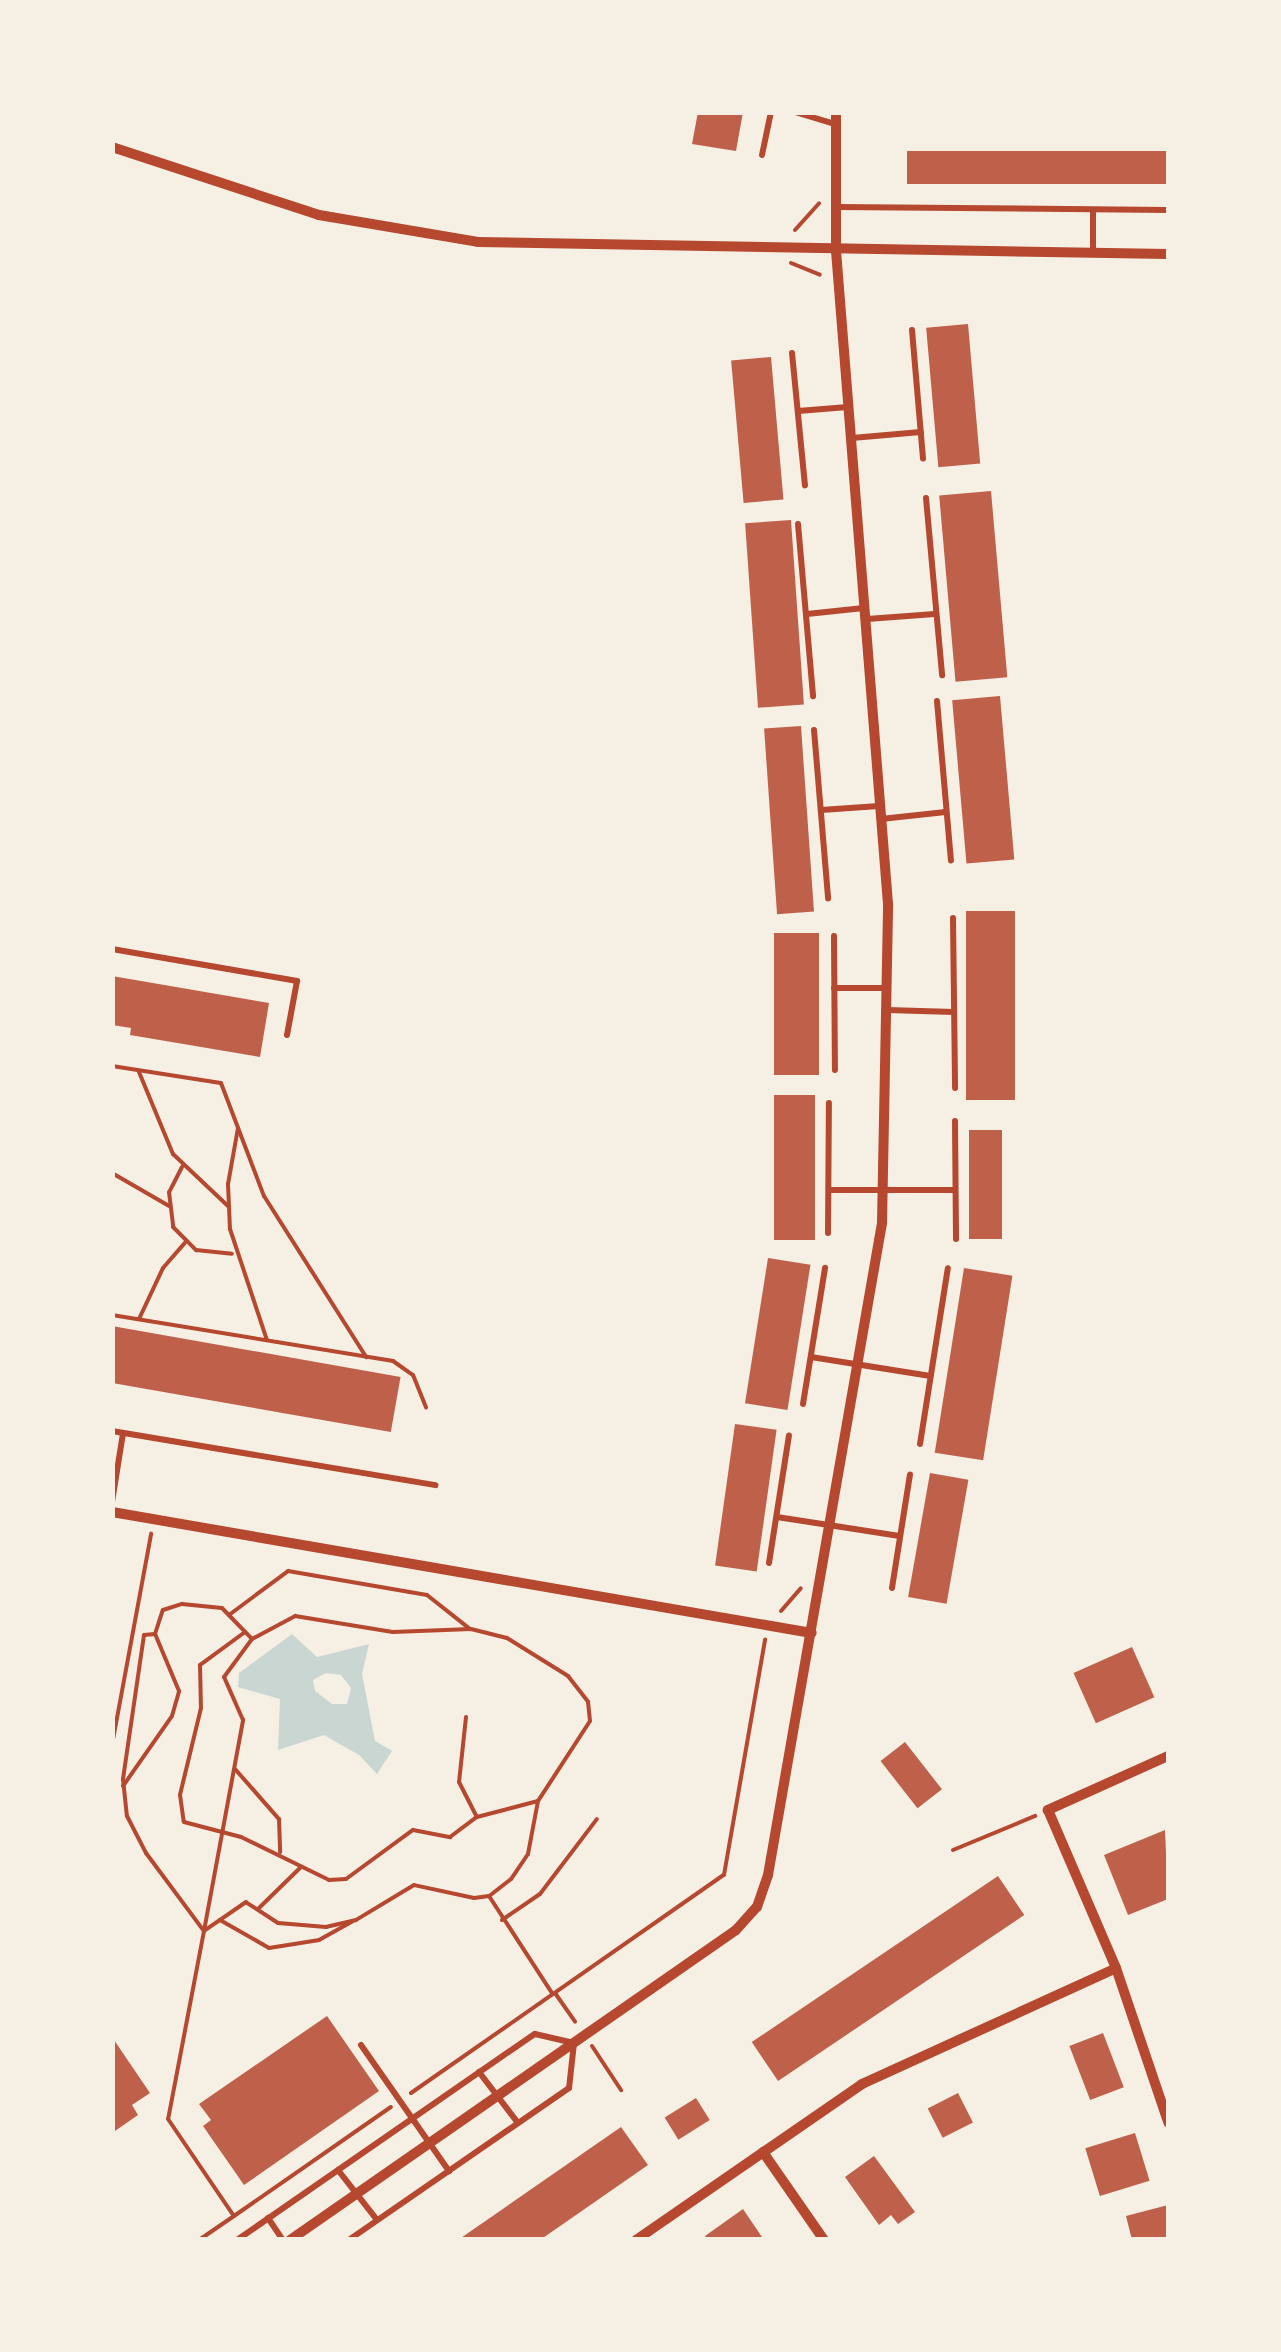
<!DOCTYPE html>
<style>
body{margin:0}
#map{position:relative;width:1281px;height:2352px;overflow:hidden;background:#f6efe4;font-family:"Fira Sans",sans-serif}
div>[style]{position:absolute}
.water>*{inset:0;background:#c9d6d2}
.building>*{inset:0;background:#bf614a;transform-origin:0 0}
.path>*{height:4px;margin:-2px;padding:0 2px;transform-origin:2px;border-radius:2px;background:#b5482f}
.service>*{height:6px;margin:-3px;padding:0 3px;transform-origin:3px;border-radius:3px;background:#b5482f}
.minor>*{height:10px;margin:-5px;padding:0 5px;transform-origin:5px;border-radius:5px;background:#b5482f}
span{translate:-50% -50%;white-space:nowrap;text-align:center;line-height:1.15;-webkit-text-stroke:9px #f6efe4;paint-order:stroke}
.frame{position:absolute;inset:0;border:115px solid #f6efe4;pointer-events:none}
</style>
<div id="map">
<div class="water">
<div style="clip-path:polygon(evenodd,292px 1634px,317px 1657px,369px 1644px,362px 1674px,375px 1741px,392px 1751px,377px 1774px,359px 1755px,324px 1735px,278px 1750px,280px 1699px,238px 1687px,239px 1673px,292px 1634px,326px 1673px,341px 1675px,351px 1688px,347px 1704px,332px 1704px,315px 1691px,313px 1680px,326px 1673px)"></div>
</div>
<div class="building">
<div style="clip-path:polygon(698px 112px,743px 112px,736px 151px,692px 144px)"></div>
<div style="left:907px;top:151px;width:261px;height:33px"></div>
<div style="left:968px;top:324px;width:140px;height:42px;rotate:85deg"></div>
<div style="left:771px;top:357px;width:143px;height:40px;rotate:85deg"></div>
<div style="left:991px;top:491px;width:187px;height:52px;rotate:85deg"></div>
<div style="left:791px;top:520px;width:185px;height:46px;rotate:86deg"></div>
<div style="left:1000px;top:696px;width:164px;height:48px;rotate:85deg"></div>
<div style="left:801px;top:726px;width:186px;height:37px;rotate:86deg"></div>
<div style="left:966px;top:911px;width:49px;height:189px"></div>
<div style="left:774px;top:933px;width:45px;height:142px"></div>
<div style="clip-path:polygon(112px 976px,269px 1003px,260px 1057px,130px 1035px,131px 1028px,112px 1025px)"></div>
<div style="left:774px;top:1095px;width:41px;height:145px"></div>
<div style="left:969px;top:1130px;width:33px;height:109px"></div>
<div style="left:768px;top:1258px;width:43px;height:147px;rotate:9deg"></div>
<div style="left:964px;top:1268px;width:49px;height:187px;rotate:9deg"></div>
<div style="left:112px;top:1326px;width:293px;height:56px;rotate:10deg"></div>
<div style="left:735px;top:1424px;width:42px;height:143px;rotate:8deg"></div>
<div style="left:930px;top:1473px;width:39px;height:126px;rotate:10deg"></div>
<div style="left:1132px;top:1647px;width:55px;height:64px;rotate:66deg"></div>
<div style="left:905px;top:1742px;width:60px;height:31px;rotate:52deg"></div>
<div style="clip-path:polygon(1165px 1830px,1168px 1899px,1128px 1915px,1104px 1855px)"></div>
<div style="left:998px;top:1876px;width:47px;height:297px;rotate:56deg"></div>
<div style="clip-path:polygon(327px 2016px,379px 2091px,244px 2185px,203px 2126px,211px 2120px,199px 2104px)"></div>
<div style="left:1103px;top:2033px;width:58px;height:36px;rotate:69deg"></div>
<div style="clip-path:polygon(112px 2037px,150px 2093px,132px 2105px,138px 2115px,112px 2133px)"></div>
<div style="left:958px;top:2093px;width:33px;height:34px;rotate:63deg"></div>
<div style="left:696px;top:2098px;width:26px;height:37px;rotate:58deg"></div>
<div style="clip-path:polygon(621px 2127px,648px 2165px,540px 2240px,458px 2240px)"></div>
<div style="left:1135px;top:2133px;width:50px;height:52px;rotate:73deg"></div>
<div style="clip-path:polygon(874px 2156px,915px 2212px,898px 2224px,891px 2215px,879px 2225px,845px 2177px)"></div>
<div style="clip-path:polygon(1168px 2205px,1168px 2240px,1132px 2240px,1126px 2216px)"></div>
<div style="clip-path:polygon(743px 2209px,764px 2240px,707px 2240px,705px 2236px)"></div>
</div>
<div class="path">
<div style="left:795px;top:230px;width:36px;rotate:-48deg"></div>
<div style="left:791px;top:263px;width:31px;rotate:22deg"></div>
<div style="left:112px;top:1066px;width:110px;rotate:8.9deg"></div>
<div style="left:221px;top:1083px;width:121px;rotate:69.2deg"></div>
<div style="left:264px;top:1196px;width:191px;rotate:57.6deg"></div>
<div style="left:139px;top:1072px;width:89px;rotate:67.5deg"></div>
<div style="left:173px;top:1154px;width:76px;rotate:43.4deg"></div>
<div style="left:238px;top:1128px;width:57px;rotate:100.1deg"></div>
<div style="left:228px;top:1184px;width:45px;rotate:87.5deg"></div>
<div style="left:230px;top:1229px;width:117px;rotate:71.6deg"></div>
<div style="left:182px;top:1167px;width:28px;rotate:117deg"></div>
<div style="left:169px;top:1192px;width:35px;rotate:83deg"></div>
<div style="left:173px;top:1227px;width:33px;rotate:45deg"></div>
<div style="left:196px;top:1250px;width:36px;rotate:6deg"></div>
<div style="left:112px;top:1173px;width:66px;rotate:30.1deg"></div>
<div style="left:112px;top:1315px;width:285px;rotate:9.3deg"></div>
<div style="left:393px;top:1361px;width:24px;rotate:35deg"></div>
<div style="left:413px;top:1375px;width:35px;rotate:68deg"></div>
<div style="left:139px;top:1319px;width:56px;rotate:-64.8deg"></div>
<div style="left:163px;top:1268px;width:33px;rotate:-49deg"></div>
<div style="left:781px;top:1611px;width:30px;rotate:-49deg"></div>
<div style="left:229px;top:1615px;width:74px;rotate:-36.7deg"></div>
<div style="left:288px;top:1571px;width:141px;rotate:9.8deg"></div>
<div style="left:427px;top:1595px;width:55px;rotate:38.3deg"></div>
<div style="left:245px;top:1632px;width:56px;rotate:143.7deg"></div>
<div style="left:200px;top:1665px;width:43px;rotate:88.7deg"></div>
<div style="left:201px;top:1708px;width:89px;rotate:103.6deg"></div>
<div style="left:180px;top:1795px;width:27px;rotate:82deg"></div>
<div style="left:184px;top:1822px;width:59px;rotate:14.7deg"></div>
<div style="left:241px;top:1837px;width:98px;rotate:26deg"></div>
<div style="left:329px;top:1880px;width:17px;rotate:-3deg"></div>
<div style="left:346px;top:1879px;width:83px;rotate:-36.2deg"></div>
<div style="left:413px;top:1830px;width:38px;rotate:11deg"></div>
<div style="left:450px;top:1837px;width:34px;rotate:-37deg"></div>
<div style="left:477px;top:1817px;width:63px;rotate:-14.7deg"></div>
<div style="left:155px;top:1634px;width:11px;rotate:175deg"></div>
<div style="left:144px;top:1635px;width:146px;rotate:98.3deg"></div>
<div style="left:123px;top:1779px;width:37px;rotate:84deg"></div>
<div style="left:127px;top:1816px;width:42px;rotate:62.8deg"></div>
<div style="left:146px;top:1853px;width:97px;rotate:53.4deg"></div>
<div style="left:204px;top:1931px;width:191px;rotate:100.8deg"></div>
<div style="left:168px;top:2119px;width:117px;rotate:55.8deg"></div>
<div style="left:234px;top:2216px;width:42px;rotate:145.6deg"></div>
<div style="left:466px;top:1717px;width:65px;rotate:96.1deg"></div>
<div style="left:459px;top:1782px;width:39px;rotate:63deg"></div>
<div style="left:112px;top:1745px;width:215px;rotate:-79.5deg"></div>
<div style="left:235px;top:1769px;width:67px;rotate:48.7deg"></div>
<div style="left:279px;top:1819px;width:33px;rotate:88deg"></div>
<div style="left:123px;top:1786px;width:85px;rotate:-55deg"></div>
<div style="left:172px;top:1716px;width:26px;rotate:-74deg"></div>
<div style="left:179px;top:1691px;width:62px;rotate:-112.8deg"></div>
<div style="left:155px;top:1634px;width:25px;rotate:-72deg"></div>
<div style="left:163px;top:1610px;width:20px;rotate:-18deg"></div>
<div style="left:182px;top:1604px;width:40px;rotate:5.7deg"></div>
<div style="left:222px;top:1608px;width:43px;rotate:45.9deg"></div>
<div style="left:252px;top:1639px;width:49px;rotate:-28.1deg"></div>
<div style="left:295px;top:1616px;width:99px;rotate:9.3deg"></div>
<div style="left:393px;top:1632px;width:78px;rotate:-2.2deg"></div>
<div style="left:471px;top:1629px;width:37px;rotate:14deg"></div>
<div style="left:507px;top:1638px;width:72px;rotate:31.9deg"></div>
<div style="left:568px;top:1676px;width:33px;rotate:52deg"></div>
<div style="left:588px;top:1702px;width:19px;rotate:84deg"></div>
<div style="left:590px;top:1721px;width:95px;rotate:123deg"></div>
<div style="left:538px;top:1801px;width:54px;rotate:100.7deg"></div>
<div style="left:528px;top:1854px;width:30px;rotate:124deg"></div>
<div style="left:511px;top:1879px;width:28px;rotate:142deg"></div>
<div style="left:489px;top:1896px;width:15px;rotate:172deg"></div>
<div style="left:474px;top:1898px;width:61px;rotate:-167.8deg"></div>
<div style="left:414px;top:1885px;width:68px;rotate:148.9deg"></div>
<div style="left:356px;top:1920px;width:31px;rotate:167deg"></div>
<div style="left:326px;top:1927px;width:48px;rotate:-175.2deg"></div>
<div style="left:278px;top:1923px;width:38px;rotate:-147deg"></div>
<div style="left:246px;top:1902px;width:51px;rotate:145.4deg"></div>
<div style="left:204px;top:1931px;width:215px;rotate:-79.5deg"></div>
<div style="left:243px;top:1720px;width:47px;rotate:-113.8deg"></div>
<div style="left:224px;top:1677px;width:47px;rotate:-53.6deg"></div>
<div style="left:953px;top:1850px;width:89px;rotate:-22.5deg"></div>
<div style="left:489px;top:1896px;width:116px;rotate:57deg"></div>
<div style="left:259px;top:1908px;width:59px;rotate:-44.3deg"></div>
<div style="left:220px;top:1920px;width:56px;rotate:29.7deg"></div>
<div style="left:269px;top:1948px;width:51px;rotate:-9.1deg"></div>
<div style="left:319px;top:1940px;width:38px;rotate:-29deg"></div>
<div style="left:502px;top:1920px;width:46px;rotate:-34.4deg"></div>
<div style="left:540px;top:1894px;width:94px;rotate:-52.8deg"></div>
<div style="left:555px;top:1993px;width:35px;rotate:55deg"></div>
<div style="left:592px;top:2046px;width:53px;rotate:56.6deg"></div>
<div style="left:411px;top:2093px;width:381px;rotate:-34.9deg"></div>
<div style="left:724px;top:1875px;width:239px;rotate:-80.1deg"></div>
<div style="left:234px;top:2216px;width:191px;rotate:-34.8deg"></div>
</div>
<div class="service">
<div style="left:795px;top:112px;width:42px;rotate:16.7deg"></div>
<div style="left:762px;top:155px;width:44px;rotate:-78.2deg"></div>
<div style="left:836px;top:207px;width:332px;rotate:0.5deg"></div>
<div style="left:1093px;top:253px;width:43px;rotate:-90deg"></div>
<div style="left:912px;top:330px;width:129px;rotate:85.1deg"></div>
<div style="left:792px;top:353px;width:133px;rotate:84.4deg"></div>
<div style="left:798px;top:411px;width:50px;rotate:-4.6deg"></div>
<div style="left:852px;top:438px;width:69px;rotate:-5deg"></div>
<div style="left:926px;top:498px;width:178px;rotate:84.8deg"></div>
<div style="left:798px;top:524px;width:173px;rotate:85deg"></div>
<div style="left:807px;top:614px;width:57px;rotate:-6deg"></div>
<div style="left:867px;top:619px;width:68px;rotate:-4.2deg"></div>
<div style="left:937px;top:701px;width:160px;rotate:85deg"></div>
<div style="left:814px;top:730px;width:169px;rotate:85.2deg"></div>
<div style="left:821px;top:810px;width:58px;rotate:-3.9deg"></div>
<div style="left:881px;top:819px;width:65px;rotate:-6.1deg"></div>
<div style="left:953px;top:918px;width:170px;rotate:89.3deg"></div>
<div style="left:834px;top:936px;width:134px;rotate:89.6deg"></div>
<div style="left:112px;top:949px;width:188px;rotate:9.8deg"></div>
<div style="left:297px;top:981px;width:55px;rotate:100.5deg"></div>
<div style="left:834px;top:988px;width:52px"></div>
<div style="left:887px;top:1010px;width:67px;rotate:1.7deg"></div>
<div style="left:955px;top:1121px;width:118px;rotate:89.5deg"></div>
<div style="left:829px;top:1190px;width:125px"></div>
<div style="left:828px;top:1233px;width:130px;rotate:-89.6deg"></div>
<div style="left:811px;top:1357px;width:121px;rotate:9deg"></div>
<div style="left:803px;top:1404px;width:138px;rotate:-80.8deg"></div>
<div style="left:112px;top:1431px;width:328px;rotate:9.5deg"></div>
<div style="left:920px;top:1444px;width:178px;rotate:-81deg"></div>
<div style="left:112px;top:1502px;width:70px;rotate:-80.9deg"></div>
<div style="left:777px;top:1517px;width:124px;rotate:8.8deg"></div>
<div style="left:769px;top:1563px;width:129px;rotate:-81.1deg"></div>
<div style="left:892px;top:1588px;width:115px;rotate:-81deg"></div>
<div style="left:361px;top:2045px;width:154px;rotate:55.1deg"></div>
<div style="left:479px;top:2072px;width:64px;rotate:52.6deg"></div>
<div style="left:338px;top:2170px;width:63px;rotate:52deg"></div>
<div style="left:268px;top:2218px;width:27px;rotate:56deg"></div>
<div style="left:237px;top:2240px;width:362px;rotate:-34.7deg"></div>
<div style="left:535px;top:2034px;width:40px;rotate:13deg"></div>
<div style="left:574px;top:2043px;width:45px;rotate:96.3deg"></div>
<div style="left:569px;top:2088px;width:267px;rotate:145.4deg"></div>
</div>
<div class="minor">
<div style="left:112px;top:147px;width:218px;rotate:18.2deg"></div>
<div style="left:319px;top:215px;width:161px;rotate:9.6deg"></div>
<div style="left:478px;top:242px;width:690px;rotate:1deg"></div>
<div style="left:112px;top:1512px;width:710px;rotate:9.81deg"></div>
<div style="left:1168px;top:1756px;width:132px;rotate:155.8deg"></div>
<div style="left:1048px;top:1810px;width:172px;rotate:66.7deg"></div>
<div style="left:1116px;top:1968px;width:163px;rotate:71.3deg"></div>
<div style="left:763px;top:2152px;width:107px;rotate:55.3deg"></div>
<div style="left:290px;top:2240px;width:543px;rotate:-34.8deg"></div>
<div style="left:736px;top:1930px;width:31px;rotate:-48deg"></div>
<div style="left:757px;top:1907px;width:34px;rotate:-71deg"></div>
<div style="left:768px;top:1875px;width:662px;rotate:-80.08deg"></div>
<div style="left:882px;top:1223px;width:319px;rotate:-88.9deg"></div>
<div style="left:888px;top:904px;width:655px;rotate:-94.55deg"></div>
<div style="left:836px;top:251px;width:139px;rotate:-90deg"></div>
<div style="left:636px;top:2240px;width:275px;rotate:-34.6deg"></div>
<div style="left:862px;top:2084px;width:279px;rotate:-24.5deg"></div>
</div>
<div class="frame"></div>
</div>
